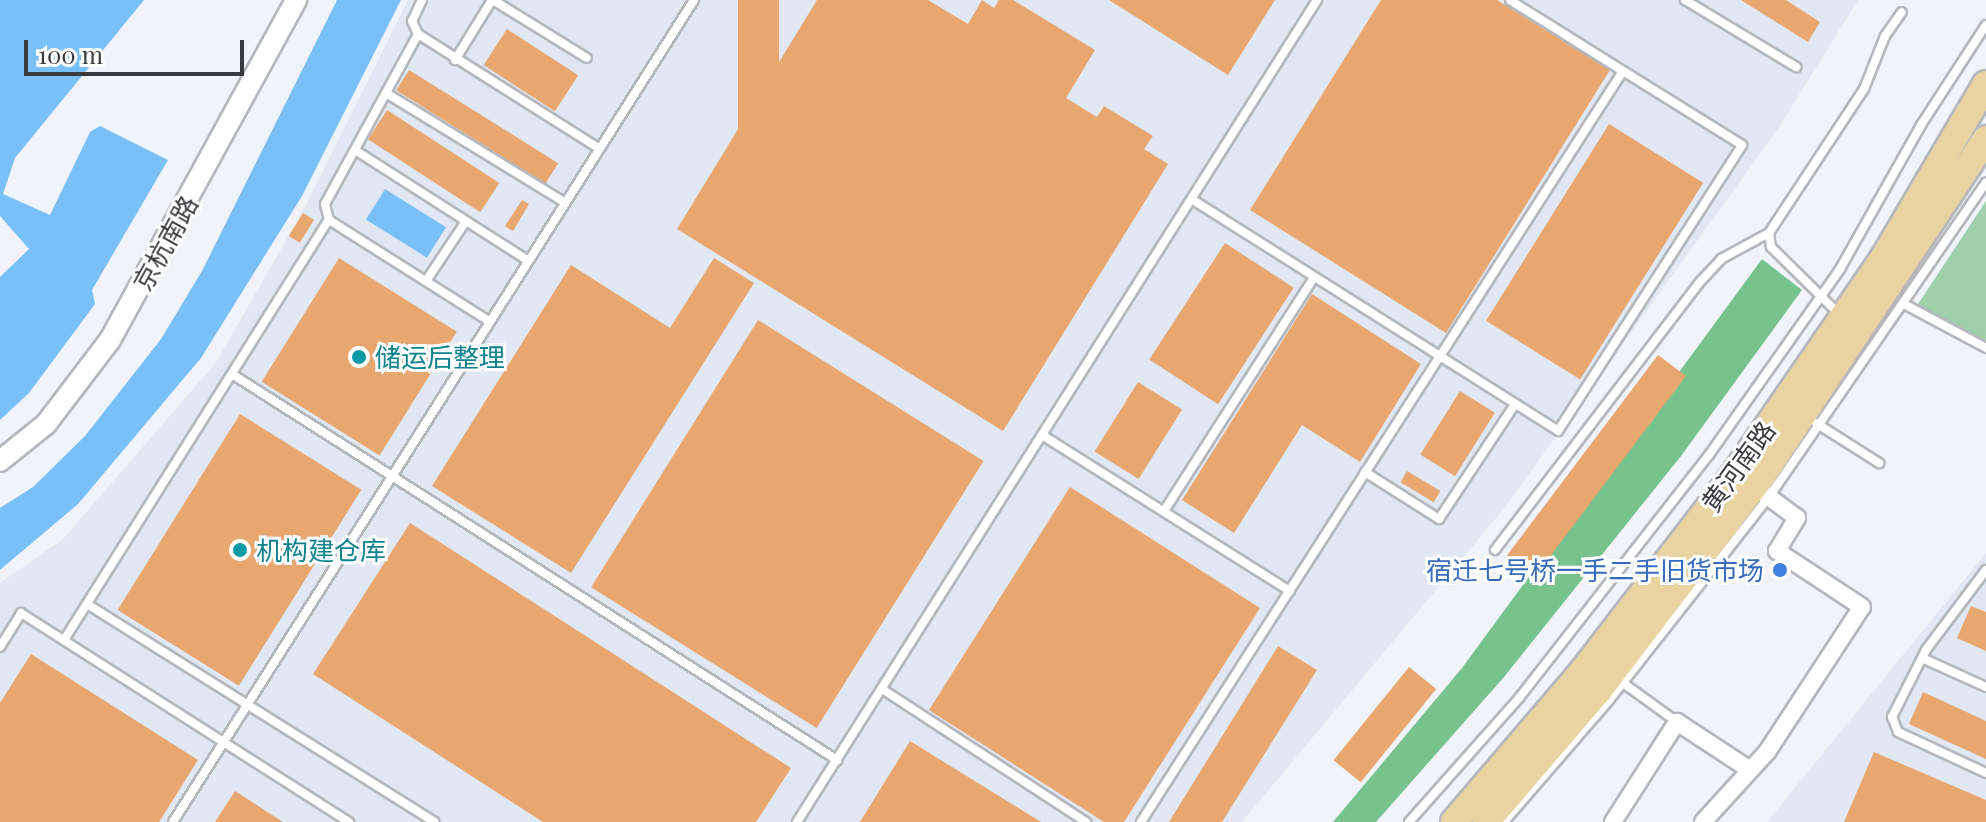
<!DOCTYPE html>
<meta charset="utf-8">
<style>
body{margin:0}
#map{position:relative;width:1986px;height:822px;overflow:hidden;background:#f0f3f9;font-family:"Playfair Display","Noto Sans SC",serif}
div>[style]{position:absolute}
.built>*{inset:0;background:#e1e7f3}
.green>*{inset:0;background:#a0cfab}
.forest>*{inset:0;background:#78c28d}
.water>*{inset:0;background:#7ac0f8;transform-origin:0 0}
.building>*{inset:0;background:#e8a76e;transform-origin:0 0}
.roads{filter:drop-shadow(2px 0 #b4b7bc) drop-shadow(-2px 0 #b4b7bc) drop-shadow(0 2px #b4b7bc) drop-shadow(0 -2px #b4b7bc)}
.service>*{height:8px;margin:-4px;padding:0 4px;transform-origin:4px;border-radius:4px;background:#fff}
.minor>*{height:16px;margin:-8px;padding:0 8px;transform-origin:8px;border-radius:8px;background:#fff}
.tertiary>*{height:20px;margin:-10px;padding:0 10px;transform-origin:10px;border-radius:10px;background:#fff}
.primary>*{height:26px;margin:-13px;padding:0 13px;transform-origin:13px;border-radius:13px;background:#e9d4a1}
.dots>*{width:22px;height:22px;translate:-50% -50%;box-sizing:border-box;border:4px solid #fff;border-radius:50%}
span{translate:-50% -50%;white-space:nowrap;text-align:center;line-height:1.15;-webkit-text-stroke:6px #fff;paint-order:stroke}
.street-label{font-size:26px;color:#393a3d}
.culture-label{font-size:26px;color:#0d838f}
.left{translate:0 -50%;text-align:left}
.shop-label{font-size:26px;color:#366cbe}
.right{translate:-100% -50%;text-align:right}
.scale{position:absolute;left:24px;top:40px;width:220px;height:36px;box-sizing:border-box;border:4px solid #393a3d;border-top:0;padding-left:10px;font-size:24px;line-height:28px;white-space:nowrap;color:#393a3d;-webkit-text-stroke:6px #fff;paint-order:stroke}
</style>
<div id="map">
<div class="built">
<div style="clip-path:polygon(408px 0,1858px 0,1777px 130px,1506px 506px,1242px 822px,0 822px,0 583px,62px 540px,215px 364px,304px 209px)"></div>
<div style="clip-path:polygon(1986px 553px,1986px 822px,1767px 822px)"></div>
</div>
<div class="green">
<div style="clip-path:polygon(1986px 201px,1986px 342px,1918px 304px)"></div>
</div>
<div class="forest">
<div style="clip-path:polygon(1762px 259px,1802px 290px,1681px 456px,1504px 677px,1376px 822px,1333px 822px,1462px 668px)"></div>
</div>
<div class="water">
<div style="clip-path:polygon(0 0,144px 0,15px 158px,3px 194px,50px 215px,90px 132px,100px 126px,168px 160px,92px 290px,95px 304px,29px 393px,0 420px,0 277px,29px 249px,0 216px)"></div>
<div style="clip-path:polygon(337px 0,401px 0,302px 196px,201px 358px,78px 504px,0 570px,0 508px,33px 487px,85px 436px,161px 339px,202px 271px)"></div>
<div style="left:385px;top:189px;width:72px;height:36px;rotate:32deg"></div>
</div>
<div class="building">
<div style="left:738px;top:0;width:41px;height:218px"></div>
<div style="clip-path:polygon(817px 0,928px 0,968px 24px,982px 0,994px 8px,999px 0,1013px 0,1095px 50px,1066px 98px,1097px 117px,1104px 106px,1153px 136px,1144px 149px,1168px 164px,1003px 431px,677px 229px)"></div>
<div style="clip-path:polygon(1109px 0,1275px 0,1228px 75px)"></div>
<div style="clip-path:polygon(1381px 0,1497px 0,1610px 70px,1446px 333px,1250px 210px)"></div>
<div style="clip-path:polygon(1741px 0,1786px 0,1820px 22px,1808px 42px)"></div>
<div style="left:507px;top:29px;width:85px;height:43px;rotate:33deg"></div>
<div style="left:409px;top:70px;width:176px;height:24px;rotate:32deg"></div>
<div style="left:387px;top:110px;width:134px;height:35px;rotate:33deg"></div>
<div style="left:1609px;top:124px;width:111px;height:232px;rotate:32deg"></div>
<div style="clip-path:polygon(522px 200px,529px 204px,513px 231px,505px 226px)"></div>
<div style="left:303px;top:213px;width:13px;height:27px;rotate:32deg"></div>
<div style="left:1225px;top:243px;width:82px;height:139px;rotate:33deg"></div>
<div style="left:339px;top:258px;width:139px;height:146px;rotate:32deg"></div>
<div style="clip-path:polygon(714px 258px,754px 283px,571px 573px,432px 486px,571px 265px,670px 328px)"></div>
<div style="clip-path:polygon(1312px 294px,1421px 364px,1360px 462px,1302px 425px,1234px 533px,1182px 500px)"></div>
<div style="left:758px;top:320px;width:266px;height:315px;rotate:32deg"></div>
<div style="left:1658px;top:355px;width:35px;height:251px;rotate:37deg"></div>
<div style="left:1138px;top:382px;width:52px;height:82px;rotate:32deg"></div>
<div style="left:1460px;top:391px;width:41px;height:75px;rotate:32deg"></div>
<div style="left:240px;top:414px;width:143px;height:231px;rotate:32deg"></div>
<div style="left:1407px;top:471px;width:39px;height:13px;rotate:31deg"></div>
<div style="clip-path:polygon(1070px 487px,1260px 608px,1124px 822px,1104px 822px,929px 710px)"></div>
<div style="clip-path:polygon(410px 523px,791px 768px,756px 822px,543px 822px,313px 674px)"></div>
<div style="clip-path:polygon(1971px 606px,1986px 612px,1986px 651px,1957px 638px)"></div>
<div style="clip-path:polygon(1278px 646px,1317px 670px,1222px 822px,1169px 822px)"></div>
<div style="clip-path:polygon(31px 654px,198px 760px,159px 822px,0 822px,0 703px)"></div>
<div style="left:1409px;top:667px;width:35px;height:120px;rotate:39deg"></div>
<div style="clip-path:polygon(1923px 692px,1986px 721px,1986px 759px,1909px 724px)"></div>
<div style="clip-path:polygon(910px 741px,1041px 822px,860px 822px)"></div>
<div style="clip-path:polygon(1874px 752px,1986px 800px,1986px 822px,1844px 822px)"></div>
<div style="clip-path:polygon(235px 791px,283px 822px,215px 822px)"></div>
</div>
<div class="roads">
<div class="service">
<div style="left:422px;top:0;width:23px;rotate:115deg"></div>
<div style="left:412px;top:21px;width:14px;rotate:65deg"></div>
<div style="left:418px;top:34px;width:213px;rotate:32.3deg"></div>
<div style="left:493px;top:0;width:110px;rotate:31.7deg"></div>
<div style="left:1685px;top:0;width:130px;rotate:31.1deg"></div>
<div style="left:455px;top:60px;width:70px;rotate:-58.3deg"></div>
<div style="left:386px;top:93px;width:209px;rotate:31.5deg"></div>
<div style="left:355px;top:150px;width:204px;rotate:32.6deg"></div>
<div style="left:1193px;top:200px;width:432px;rotate:32.3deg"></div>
<div style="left:1558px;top:431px;width:340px;rotate:-57.2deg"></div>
<div style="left:1742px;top:145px;width:140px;rotate:-148.1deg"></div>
<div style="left:329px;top:220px;width:16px;rotate:-104deg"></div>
<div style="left:325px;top:204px;width:194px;rotate:-61.3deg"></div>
<div style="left:426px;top:281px;width:72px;rotate:-56.3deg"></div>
<div style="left:1904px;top:304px;width:93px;rotate:28.2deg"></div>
<div style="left:1840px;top:315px;width:97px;rotate:-135.4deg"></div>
<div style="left:1771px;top:247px;width:14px;rotate:-98deg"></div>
<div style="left:1769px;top:233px;width:173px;rotate:-56.6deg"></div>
<div style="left:1864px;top:89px;width:57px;rotate:-68.4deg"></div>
<div style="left:1885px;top:36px;width:29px;rotate:-55deg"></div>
<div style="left:232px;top:374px;width:718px;rotate:32.54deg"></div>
<div style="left:1816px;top:423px;width:75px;rotate:32.4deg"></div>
<div style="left:1042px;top:435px;width:293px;rotate:32.2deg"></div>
<div style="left:1365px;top:472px;width:88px;rotate:32.4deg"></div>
<div style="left:1439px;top:519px;width:138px;rotate:-56.5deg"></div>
<div style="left:1164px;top:511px;width:278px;rotate:-57.3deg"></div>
<div style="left:1495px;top:550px;width:336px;rotate:-52.6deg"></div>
<div style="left:1699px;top:283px;width:33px;rotate:-47deg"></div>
<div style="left:1721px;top:259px;width:55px;rotate:-28.4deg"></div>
<div style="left:1986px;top:570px;width:100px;rotate:126.9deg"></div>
<div style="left:1926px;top:650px;width:75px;rotate:116.9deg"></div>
<div style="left:1892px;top:717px;width:16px;rotate:68deg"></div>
<div style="left:1898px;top:732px;width:97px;rotate:25deg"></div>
<div style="left:87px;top:604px;width:410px;rotate:32.1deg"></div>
<div style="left:64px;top:640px;width:497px;rotate:-57.8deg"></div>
<div style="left:329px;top:220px;width:189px;rotate:32.3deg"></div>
<div style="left:0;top:647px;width:40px;rotate:-58deg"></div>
<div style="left:21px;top:613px;width:389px;rotate:32.5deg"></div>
<div style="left:1922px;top:658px;width:70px;rotate:24.4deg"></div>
<div style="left:1619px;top:680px;width:72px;rotate:35.9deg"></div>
<div style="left:882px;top:689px;width:244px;rotate:33.1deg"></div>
<div style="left:173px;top:822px;width:973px;rotate:-57.63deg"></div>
<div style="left:797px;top:822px;width:973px;rotate:-57.68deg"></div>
<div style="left:1141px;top:822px;width:892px;rotate:-57.31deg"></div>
<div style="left:1623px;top:71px;width:133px;rotate:-147.9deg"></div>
<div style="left:1409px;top:822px;width:166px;rotate:-48.4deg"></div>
<div style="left:1519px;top:698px;width:308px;rotate:-52deg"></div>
<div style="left:1709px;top:455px;width:228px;rotate:-54.8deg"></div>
<div style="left:1840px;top:269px;width:165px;rotate:-60.6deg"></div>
<div style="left:1921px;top:125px;width:119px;rotate:-57deg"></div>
<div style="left:1504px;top:822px;width:162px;rotate:-49.2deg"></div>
<div style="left:1610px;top:699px;width:257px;rotate:-51.8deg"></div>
<div style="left:1769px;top:497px;width:382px;rotate:-55.4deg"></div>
</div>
<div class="minor">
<div style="left:1613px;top:822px;width:119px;rotate:-57.4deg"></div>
<div style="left:1677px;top:722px;width:87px;rotate:33.3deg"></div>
<div style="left:1703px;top:822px;width:95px;rotate:-47.6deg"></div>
<div style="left:1767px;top:752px;width:173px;rotate:-56.8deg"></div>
<div style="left:1862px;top:607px;width:102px;rotate:-146.6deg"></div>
<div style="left:1777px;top:551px;width:39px;rotate:-59deg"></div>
<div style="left:1797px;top:518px;width:54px;rotate:-143.3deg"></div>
</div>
<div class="tertiary">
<div style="left:0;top:461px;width:59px;rotate:-38.8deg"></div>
<div style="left:46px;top:424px;width:106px;rotate:-52.7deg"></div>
<div style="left:110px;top:340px;width:388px;rotate:-61.3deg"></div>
</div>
<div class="primary">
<div style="left:1454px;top:822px;width:199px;rotate:-49.5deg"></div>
<div style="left:1583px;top:671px;width:251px;rotate:-52.4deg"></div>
<div style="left:1736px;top:472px;width:259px;rotate:-55.4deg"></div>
<div style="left:1883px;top:259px;width:203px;rotate:-59.5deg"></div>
<div style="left:1486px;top:822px;width:174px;rotate:-49.4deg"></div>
<div style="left:1599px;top:690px;width:265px;rotate:-52.7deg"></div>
<div style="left:1760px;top:479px;width:408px;rotate:-56.4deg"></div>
</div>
</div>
<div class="dots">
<div style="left:359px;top:357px;background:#0f9aa8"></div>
<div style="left:240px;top:550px;background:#0f9aa8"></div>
<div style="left:1780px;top:570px;background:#3f7fe0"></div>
</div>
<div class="street-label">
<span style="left:165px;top:243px;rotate:-61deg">京杭南路</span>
<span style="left:1738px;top:466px;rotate:-54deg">黄河南路</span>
</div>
<div class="culture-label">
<span class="left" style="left:375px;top:357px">储运后整理</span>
<span class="left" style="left:256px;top:550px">机构建仓库</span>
</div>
<div class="shop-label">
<span class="right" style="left:1764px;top:570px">宿迁七号桥一手二手旧货市场</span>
</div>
<div class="scale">100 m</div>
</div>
